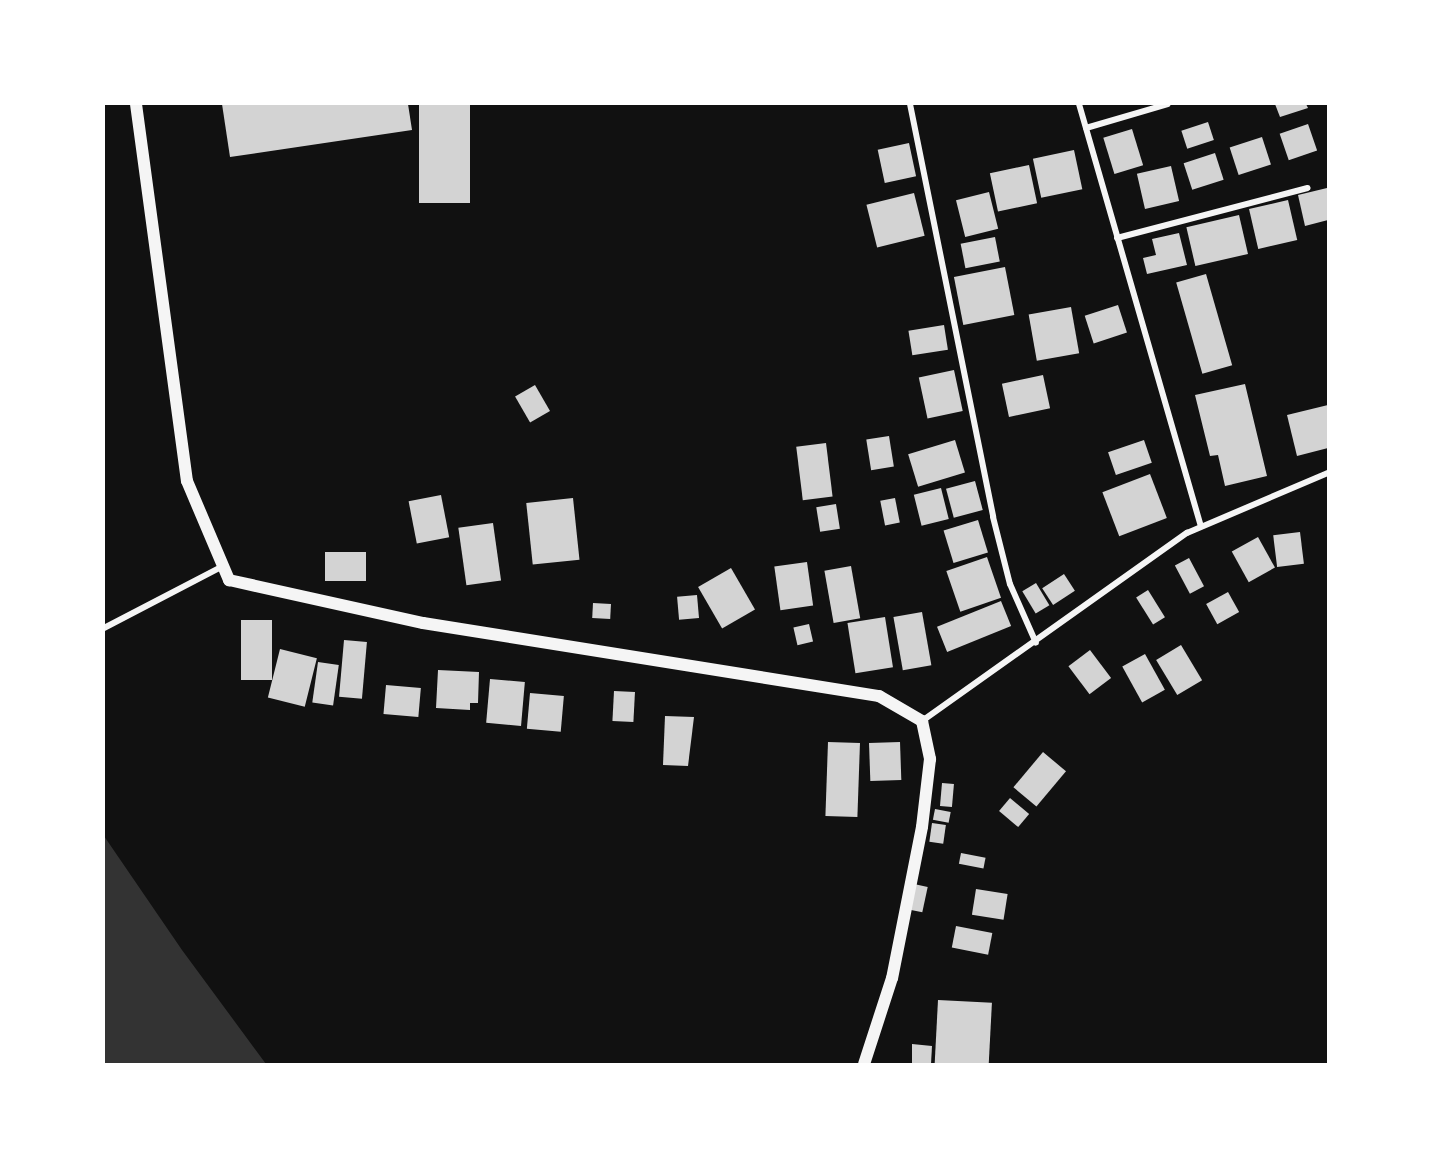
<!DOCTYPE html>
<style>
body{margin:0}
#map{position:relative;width:1432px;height:1168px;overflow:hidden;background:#111;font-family:Commissioner,sans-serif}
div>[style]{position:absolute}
.water>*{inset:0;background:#333}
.building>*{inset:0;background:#d3d3d3;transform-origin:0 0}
.minor>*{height:6px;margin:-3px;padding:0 3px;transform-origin:3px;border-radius:3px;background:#f5f5f5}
.secondary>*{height:12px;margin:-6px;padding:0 6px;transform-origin:6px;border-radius:6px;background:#f5f5f5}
span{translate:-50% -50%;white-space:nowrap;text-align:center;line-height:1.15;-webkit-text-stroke:4.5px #fff;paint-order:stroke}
.frame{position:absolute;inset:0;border:105px solid #fff;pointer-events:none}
</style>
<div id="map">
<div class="water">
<div style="clip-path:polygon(104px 836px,182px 950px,266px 1064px,104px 1064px)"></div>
</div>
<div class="building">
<div style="clip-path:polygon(222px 104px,408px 104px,412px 130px,230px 157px)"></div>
<div style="left:419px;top:104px;width:51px;height:99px"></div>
<div style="clip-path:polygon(1275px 104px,1306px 104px,1308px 108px,1280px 117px)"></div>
<div style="left:1208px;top:122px;width:19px;height:28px;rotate:72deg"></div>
<div style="left:1308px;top:124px;width:28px;height:30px;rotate:71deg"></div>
<div style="left:1132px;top:129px;width:38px;height:30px;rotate:73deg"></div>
<div style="left:1262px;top:137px;width:29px;height:34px;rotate:72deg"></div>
<div style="left:909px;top:143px;width:34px;height:32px;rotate:78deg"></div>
<div style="left:1074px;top:150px;width:40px;height:42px;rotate:78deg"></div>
<div style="left:1215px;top:153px;width:28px;height:33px;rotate:72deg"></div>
<div style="left:1029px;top:165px;width:39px;height:40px;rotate:78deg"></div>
<div style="left:1171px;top:166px;width:36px;height:35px;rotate:77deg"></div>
<div style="clip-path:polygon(1327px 188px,1328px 220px,1305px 226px,1298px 195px)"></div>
<div style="left:989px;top:192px;width:38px;height:34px;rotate:76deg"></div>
<div style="left:914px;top:193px;width:44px;height:49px;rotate:76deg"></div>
<div style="left:1288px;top:200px;width:41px;height:40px;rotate:77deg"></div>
<div style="left:1239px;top:215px;width:40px;height:54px;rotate:77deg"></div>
<div style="clip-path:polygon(1179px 233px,1187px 265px,1147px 274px,1143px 258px,1156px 255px,1152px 239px)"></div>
<div style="left:995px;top:237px;width:25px;height:35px;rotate:79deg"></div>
<div style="left:1005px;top:267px;width:49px;height:52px;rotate:79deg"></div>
<div style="left:1206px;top:274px;width:95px;height:31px;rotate:74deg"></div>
<div style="left:1118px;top:305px;width:29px;height:35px;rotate:72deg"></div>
<div style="left:1071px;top:307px;width:47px;height:43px;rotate:80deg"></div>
<div style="left:944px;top:325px;width:25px;height:36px;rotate:81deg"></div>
<div style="left:954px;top:370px;width:42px;height:36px;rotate:78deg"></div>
<div style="left:1043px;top:375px;width:34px;height:42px;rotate:78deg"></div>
<div style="clip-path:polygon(1245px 384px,1267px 476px,1225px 486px,1218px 455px,1210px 456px,1195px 395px)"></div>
<div style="left:535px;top:385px;width:30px;height:23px;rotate:60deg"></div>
<div style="clip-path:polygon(1328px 405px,1328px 448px,1297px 456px,1287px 415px)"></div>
<div style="left:889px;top:436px;width:31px;height:23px;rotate:81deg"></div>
<div style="left:955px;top:440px;width:34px;height:49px;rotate:73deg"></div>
<div style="left:1144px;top:440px;width:24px;height:38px;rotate:71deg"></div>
<div style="left:826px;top:443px;width:54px;height:30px;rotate:83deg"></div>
<div style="left:1150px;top:474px;width:47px;height:51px;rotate:69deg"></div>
<div style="left:975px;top:481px;width:30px;height:30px;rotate:75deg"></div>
<div style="left:941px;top:488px;width:32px;height:28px;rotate:76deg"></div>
<div style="left:441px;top:495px;width:43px;height:33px;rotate:79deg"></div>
<div style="left:573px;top:498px;width:62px;height:47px;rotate:84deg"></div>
<div style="left:895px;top:498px;width:25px;height:15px;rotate:79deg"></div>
<div style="left:836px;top:504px;width:25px;height:20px;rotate:81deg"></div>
<div style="left:978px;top:520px;width:34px;height:36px;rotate:73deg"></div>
<div style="left:493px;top:523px;width:58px;height:35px;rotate:82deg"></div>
<div style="left:1300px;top:532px;width:32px;height:27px;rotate:83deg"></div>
<div style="left:1258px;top:537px;width:35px;height:30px;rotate:61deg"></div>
<div style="left:366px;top:552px;width:29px;height:41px;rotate:90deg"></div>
<div style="left:987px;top:557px;width:43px;height:43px;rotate:71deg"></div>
<div style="left:1189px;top:558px;width:32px;height:16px;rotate:62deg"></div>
<div style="left:807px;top:562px;width:44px;height:33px;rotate:82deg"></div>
<div style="left:851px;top:566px;width:53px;height:27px;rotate:80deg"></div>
<div style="left:731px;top:568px;width:48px;height:38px;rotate:60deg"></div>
<div style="left:1064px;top:574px;width:20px;height:26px;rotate:57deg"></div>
<div style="left:1036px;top:583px;width:26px;height:16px;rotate:59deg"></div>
<div style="left:1148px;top:590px;width:32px;height:14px;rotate:58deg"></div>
<div style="left:1228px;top:592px;width:23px;height:25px;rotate:61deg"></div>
<div style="left:697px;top:595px;width:23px;height:20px;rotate:85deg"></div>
<div style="left:1001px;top:601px;width:27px;height:69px;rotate:68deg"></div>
<div style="left:593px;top:603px;width:18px;height:15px;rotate:3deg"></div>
<div style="left:922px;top:612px;width:54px;height:29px;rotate:80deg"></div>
<div style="left:885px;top:617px;width:51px;height:38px;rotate:81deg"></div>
<div style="left:241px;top:620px;width:31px;height:60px"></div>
<div style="left:809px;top:624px;width:18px;height:16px;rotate:77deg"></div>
<div style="left:344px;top:640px;width:23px;height:57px;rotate:5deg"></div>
<div style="left:1181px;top:645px;width:41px;height:29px;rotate:59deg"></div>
<div style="left:280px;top:649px;width:38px;height:50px;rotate:14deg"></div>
<div style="left:1090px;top:650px;width:35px;height:27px;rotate:53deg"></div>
<div style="left:1145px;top:654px;width:41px;height:26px;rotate:61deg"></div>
<div style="left:318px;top:662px;width:21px;height:41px;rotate:8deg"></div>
<div style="clip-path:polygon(438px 670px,479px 672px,478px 703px,470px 703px,470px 710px,436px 708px)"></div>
<div style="left:490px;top:679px;width:35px;height:44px;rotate:5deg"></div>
<div style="left:386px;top:685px;width:35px;height:29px;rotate:5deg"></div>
<div style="left:614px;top:691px;width:21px;height:30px;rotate:3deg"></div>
<div style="left:530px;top:693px;width:34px;height:36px;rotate:5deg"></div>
<div style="clip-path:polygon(665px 716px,694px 717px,688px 766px,663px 765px)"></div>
<div style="left:828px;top:742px;width:32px;height:74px;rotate:2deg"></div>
<div style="left:900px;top:742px;width:38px;height:31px;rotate:88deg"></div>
<div style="left:1043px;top:752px;width:30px;height:46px;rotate:40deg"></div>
<div style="left:942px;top:783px;width:12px;height:23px;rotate:5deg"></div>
<div style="left:1010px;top:798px;width:25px;height:17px;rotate:40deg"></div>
<div style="left:935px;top:809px;width:16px;height:11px;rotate:11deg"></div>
<div style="left:932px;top:823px;width:14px;height:19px;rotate:8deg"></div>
<div style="left:961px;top:853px;width:25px;height:11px;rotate:11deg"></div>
<div style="left:914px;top:884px;width:14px;height:26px;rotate:12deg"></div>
<div style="left:976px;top:889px;width:32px;height:26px;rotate:9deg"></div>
<div style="left:956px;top:926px;width:37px;height:22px;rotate:11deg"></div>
<div style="left:938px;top:1000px;width:54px;height:64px;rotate:3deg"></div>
<div style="clip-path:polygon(912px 1044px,932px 1046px,931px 1064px,912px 1064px)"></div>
</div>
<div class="minor">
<div style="left:910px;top:104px;width:421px;rotate:78.6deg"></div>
<div style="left:993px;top:517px;width:69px;rotate:75.8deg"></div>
<div style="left:1010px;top:584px;width:64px;rotate:66.2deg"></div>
<div style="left:1079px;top:104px;width:439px;rotate:73.9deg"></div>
<div style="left:1086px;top:128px;width:85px;rotate:-16.3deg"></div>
<div style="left:1117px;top:238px;width:197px;rotate:-14.7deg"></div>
<div style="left:104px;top:628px;width:134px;rotate:-27.5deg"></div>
<div style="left:922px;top:721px;width:325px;rotate:-35.4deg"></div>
<div style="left:1187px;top:533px;width:153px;rotate:-23.1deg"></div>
</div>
<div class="secondary">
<div style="left:136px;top:104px;width:380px;rotate:82.3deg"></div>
<div style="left:187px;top:481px;width:108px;rotate:67deg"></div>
<div style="left:229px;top:580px;width:199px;rotate:12.5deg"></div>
<div style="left:423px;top:623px;width:462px;rotate:9.1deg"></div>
<div style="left:879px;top:696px;width:50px;rotate:30.2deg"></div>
<div style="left:922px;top:721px;width:39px;rotate:78deg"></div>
<div style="left:930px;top:759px;width:68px;rotate:96.7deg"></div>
<div style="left:922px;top:827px;width:154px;rotate:101.2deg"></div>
<div style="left:892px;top:978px;width:90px;rotate:108deg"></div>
</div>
<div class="frame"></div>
</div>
